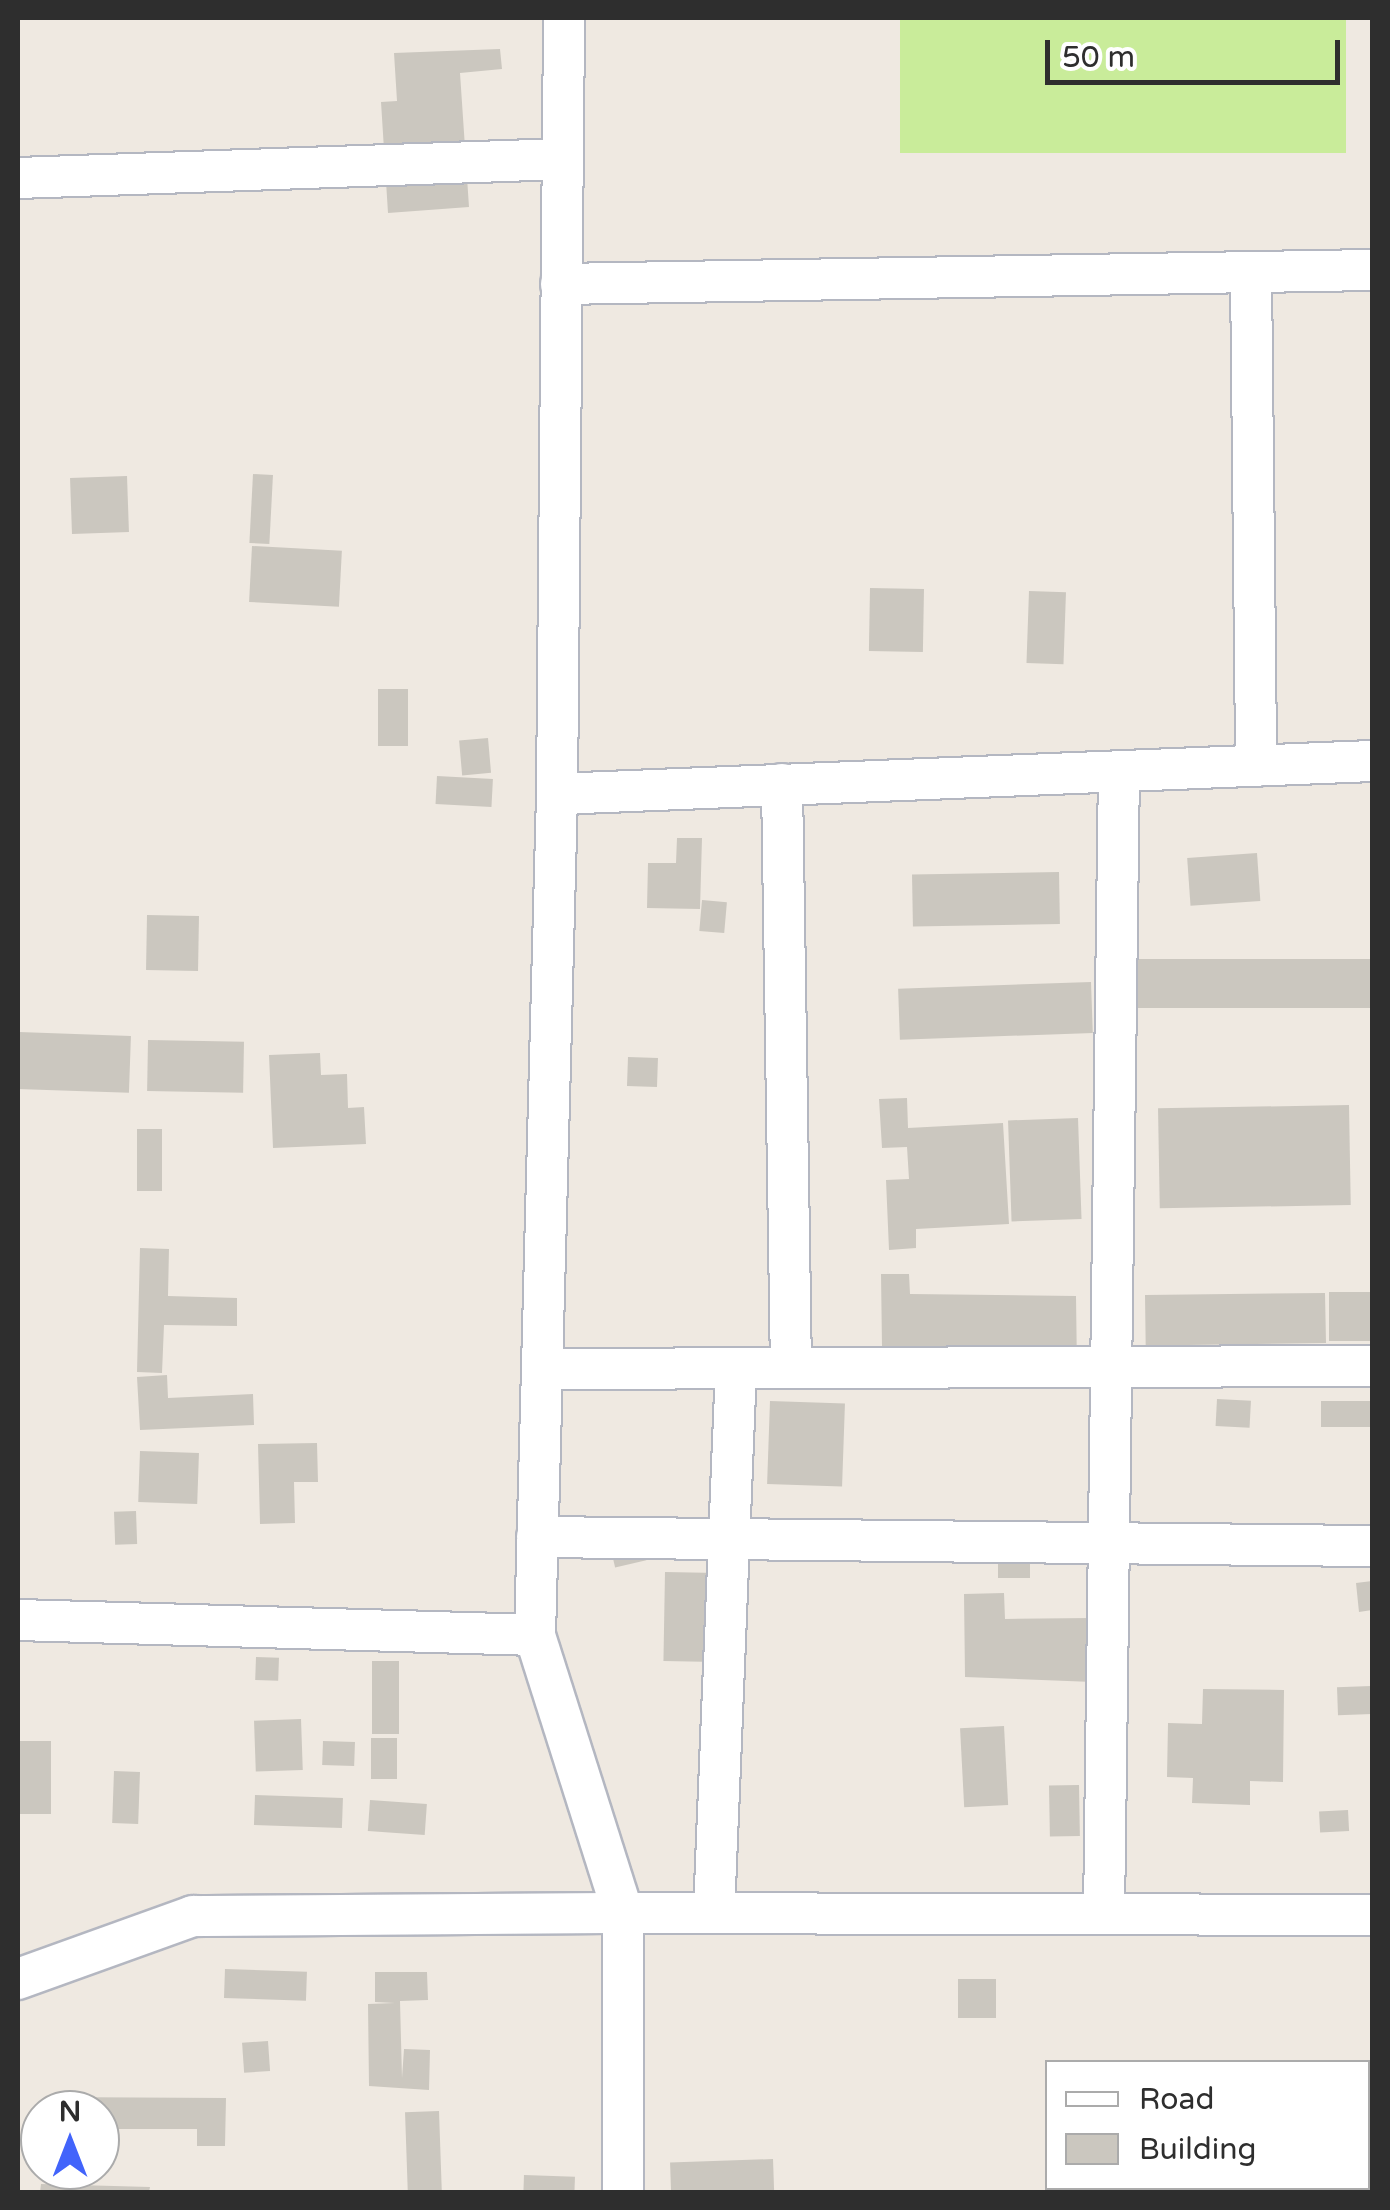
<!DOCTYPE html>
<style>
body{margin:0}
#map{position:relative;width:1390px;height:2210px;overflow:hidden;background:#efe9e1;font-family:"Varela Round",sans-serif}
div>[style]{position:absolute}
.pitch>*{inset:0;background:#c9ec9a;transform-origin:0 0}
.building>*{inset:0;background:#cbc7bf;transform-origin:0 0}
.roads{filter:drop-shadow(2px 0 #b4b7c1) drop-shadow(-2px 0 #b4b7c1) drop-shadow(0 2px #b4b7c1) drop-shadow(0 -2px #b4b7c1)}
.street>*{height:40px;margin:-20px;padding:0 20px;transform-origin:20px;border-radius:20px;background:#fff}
span{translate:-50% -50%;white-space:nowrap;text-align:center;line-height:1.15;-webkit-text-stroke:8px #fff;paint-order:stroke}
.frame{position:absolute;inset:0;border:20px solid #2e2e2e;pointer-events:none}
.legend{position:absolute;left:1045px;top:2060px;width:325px;height:130px;box-sizing:border-box;background:#fff;border:2px solid #ababab;margin:0;padding:12px 18px;list-style:none;font-size:30px;color:#2e2e2e}
.legend li{display:flex;align-items:center;gap:20px;height:50px}
.legend b{width:50px;border:2px solid #ababab}
.north{position:absolute;left:20px;top:2090px;width:100px;height:100px;box-sizing:border-box;background:#fff;border:2px solid #ababab;border-radius:50%;rotate:0deg;font-size:28px;font-weight:700;line-height:40px;text-align:center;color:#2e2e2e}
.north::after{content:'';display:block;margin:auto;width:35px;height:45px;background:#4264fb;clip-path:polygon(50% 0,100% 100%,50% 72%,0 100%)}
.scale{position:absolute;left:1045px;top:40px;width:295px;height:45px;box-sizing:border-box;border:5px solid #2e2e2e;border-top:0;padding-left:12px;font-size:30px;line-height:35px;white-space:nowrap;color:#2e2e2e;-webkit-text-stroke:8px #fff;paint-order:stroke}
</style>
<div id="map">
<div class="pitch">
<div style="left:900px;top:18px;width:446px;height:135px"></div>
</div>
<div class="building">
<div style="clip-path:polygon(500px 49px,502px 69px,460px 73px,469px 207px,388px 213px,381px 102px,397px 101px,394px 53px)"></div>
<div style="left:253px;top:474px;width:20px;height:69px;rotate:3deg"></div>
<div style="left:127px;top:476px;width:56px;height:57px;rotate:88deg"></div>
<div style="left:252px;top:546px;width:90px;height:56px;rotate:3deg"></div>
<div style="left:870px;top:588px;width:54px;height:63px;rotate:1deg"></div>
<div style="left:1029px;top:591px;width:37px;height:72px;rotate:2deg"></div>
<div style="left:378px;top:689px;width:30px;height:57px"></div>
<div style="left:488px;top:738px;width:35px;height:29px;rotate:85deg"></div>
<div style="left:437px;top:776px;width:56px;height:28px;rotate:3deg"></div>
<div style="clip-path:polygon(677px 838px,702px 838px,700px 909px,647px 908px,648px 863px,676px 863px)"></div>
<div style="left:1257px;top:853px;width:48px;height:70px;rotate:86deg"></div>
<div style="left:1059px;top:872px;width:52px;height:147px;rotate:89deg"></div>
<div style="left:702px;top:900px;width:25px;height:31px;rotate:5deg"></div>
<div style="left:147px;top:915px;width:52px;height:55px;rotate:1deg"></div>
<div style="left:1372px;top:959px;width:49px;height:252px;rotate:90deg"></div>
<div style="left:1091px;top:982px;width:51px;height:193px;rotate:88deg"></div>
<div style="left:19px;top:1032px;width:112px;height:57px;rotate:2deg"></div>
<div style="left:148px;top:1040px;width:96px;height:51px;rotate:1deg"></div>
<div style="clip-path:polygon(320px 1053px,321px 1075px,347px 1074px,348px 1108px,364px 1107px,366px 1144px,273px 1148px,269px 1055px)"></div>
<div style="left:628px;top:1057px;width:30px;height:29px;rotate:2deg"></div>
<div style="clip-path:polygon(907px 1098px,908px 1128px,1003px 1123px,1009px 1224px,916px 1229px,916px 1248px,889px 1250px,886px 1180px,909px 1179px,907px 1147px,882px 1148px,879px 1099px)"></div>
<div style="left:1349px;top:1105px;width:100px;height:191px;rotate:89deg"></div>
<div style="left:1078px;top:1118px;width:101px;height:70px;rotate:88deg"></div>
<div style="left:137px;top:1129px;width:25px;height:62px"></div>
<div style="clip-path:polygon(140px 1248px,169px 1249px,168px 1296px,237px 1298px,237px 1326px,164px 1325px,162px 1373px,137px 1372px)"></div>
<div style="clip-path:polygon(881px 1274px,909px 1274px,910px 1294px,1076px 1296px,1077px 1370px,898px 1374px,898px 1347px,882px 1347px)"></div>
<div style="left:1372px;top:1292px;width:49px;height:43px;rotate:90deg"></div>
<div style="clip-path:polygon(1325px 1293px,1326px 1343px,1188px 1345px,1188px 1369px,1146px 1369px,1145px 1295px)"></div>
<div style="clip-path:polygon(167px 1375px,168px 1398px,253px 1394px,254px 1425px,140px 1430px,137px 1377px)"></div>
<div style="left:1217px;top:1399px;width:34px;height:27px;rotate:3deg"></div>
<div style="left:770px;top:1401px;width:75px;height:83px;rotate:2deg"></div>
<div style="left:1372px;top:1401px;width:26px;height:51px;rotate:90deg"></div>
<div style="clip-path:polygon(317px 1443px,318px 1482px,294px 1482px,295px 1523px,260px 1524px,258px 1444px)"></div>
<div style="left:140px;top:1451px;width:59px;height:51px;rotate:2deg"></div>
<div style="left:136px;top:1511px;width:33px;height:22px;rotate:88deg"></div>
<div style="left:640px;top:1533px;width:28px;height:32px;rotate:77deg"></div>
<div style="left:998px;top:1535px;width:32px;height:43px"></div>
<div style="left:665px;top:1572px;width:53px;height:89px;rotate:1deg"></div>
<div style="clip-path:polygon(1372px 1581px,1372px 1610px,1359px 1612px,1356px 1583px)"></div>
<div style="clip-path:polygon(1004px 1593px,1005px 1619px,1092px 1618px,1093px 1682px,965px 1677px,964px 1594px)"></div>
<div style="left:256px;top:1657px;width:23px;height:23px;rotate:2deg"></div>
<div style="left:372px;top:1661px;width:27px;height:73px"></div>
<div style="left:1371px;top:1686px;width:28px;height:34px;rotate:88deg"></div>
<div style="clip-path:polygon(1203px 1689px,1284px 1690px,1283px 1782px,1250px 1781px,1250px 1805px,1192px 1803px,1193px 1778px,1167px 1777px,1168px 1723px,1202px 1724px)"></div>
<div style="left:301px;top:1719px;width:51px;height:47px;rotate:88deg"></div>
<div style="left:1004px;top:1726px;width:79px;height:44px;rotate:87deg"></div>
<div style="left:371px;top:1738px;width:26px;height:41px"></div>
<div style="left:20px;top:1741px;width:31px;height:73px"></div>
<div style="left:323px;top:1741px;width:32px;height:24px;rotate:2deg"></div>
<div style="left:114px;top:1771px;width:26px;height:52px;rotate:2deg"></div>
<div style="left:1079px;top:1785px;width:51px;height:30px;rotate:89deg"></div>
<div style="left:255px;top:1795px;width:88px;height:30px;rotate:2deg"></div>
<div style="left:370px;top:1800px;width:57px;height:31px;rotate:4deg"></div>
<div style="left:1348px;top:1810px;width:21px;height:29px;rotate:87deg"></div>
<div style="left:225px;top:1969px;width:82px;height:29px;rotate:2deg"></div>
<div style="clip-path:polygon(375px 1972px,427px 1972px,428px 2000px,400px 2001px,402px 2078px,404px 2049px,430px 2050px,429px 2090px,369px 2086px,368px 2004px,395px 2003px,375px 2002px)"></div>
<div style="left:996px;top:1979px;width:39px;height:38px;rotate:90deg"></div>
<div style="left:268px;top:2041px;width:30px;height:26px;rotate:86deg"></div>
<div style="clip-path:polygon(47px 2097px,226px 2098px,225px 2146px,197px 2146px,197px 2129px,100px 2129px,100px 2110px,47px 2110px)"></div>
<div style="left:439px;top:2111px;width:81px;height:34px;rotate:88deg"></div>
<div style="left:773px;top:2159px;width:33px;height:103px;rotate:88deg"></div>
<div style="left:47px;top:2170px;width:30px;height:11px"></div>
<div style="left:524px;top:2175px;width:51px;height:17px;rotate:2deg"></div>
<div style="clip-path:polygon(41px 2184px,150px 2187px,149px 2192px,40px 2192px)"></div>
</div>
<div class="roads">
<div class="street">
<div style="left:18px;top:178px;width:544px;rotate:-2deg"></div>
<div style="left:1251px;top:272px;width:494px;rotate:89.4deg"></div>
<div style="left:561px;top:284px;width:811px;rotate:-0.99deg"></div>
<div style="left:782px;top:784px;width:584px;rotate:89.12deg"></div>
<div style="left:557px;top:794px;width:816px;rotate:-2.32deg"></div>
<div style="left:542px;top:1369px;width:830px;rotate:-0.21deg"></div>
<div style="left:537px;top:1537px;width:835px;rotate:0.62deg"></div>
<div style="left:18px;top:1620px;width:517px;rotate:1.66deg"></div>
<div style="left:714px;top:1913px;width:545px;rotate:-87.69deg"></div>
<div style="left:1104px;top:1914px;width:1143px;rotate:-89.25deg"></div>
<div style="left:18px;top:1979px;width:186px;rotate:-19.8deg"></div>
<div style="left:193px;top:1916px;width:430px;rotate:-0.4deg"></div>
<div style="left:623px;top:1913px;width:292px;rotate:-107.6deg"></div>
<div style="left:535px;top:1635px;width:841px;rotate:-88.5deg"></div>
<div style="left:557px;top:794px;width:776px;rotate:-89.48deg"></div>
<div style="left:623px;top:2192px;width:279px;rotate:-90deg"></div>
<div style="left:623px;top:1913px;width:749px;rotate:0.15deg"></div>
</div>
</div>
<div class="frame"></div>
<ul class="legend">
<li><b style="height:12px;background:#fff"></b>Road</li>
<li><b style="height:28px;background:#cbc7bf"></b>Building</li>
</ul>
<div class="north">N</div>
<div class="scale">50 m</div>
</div>
